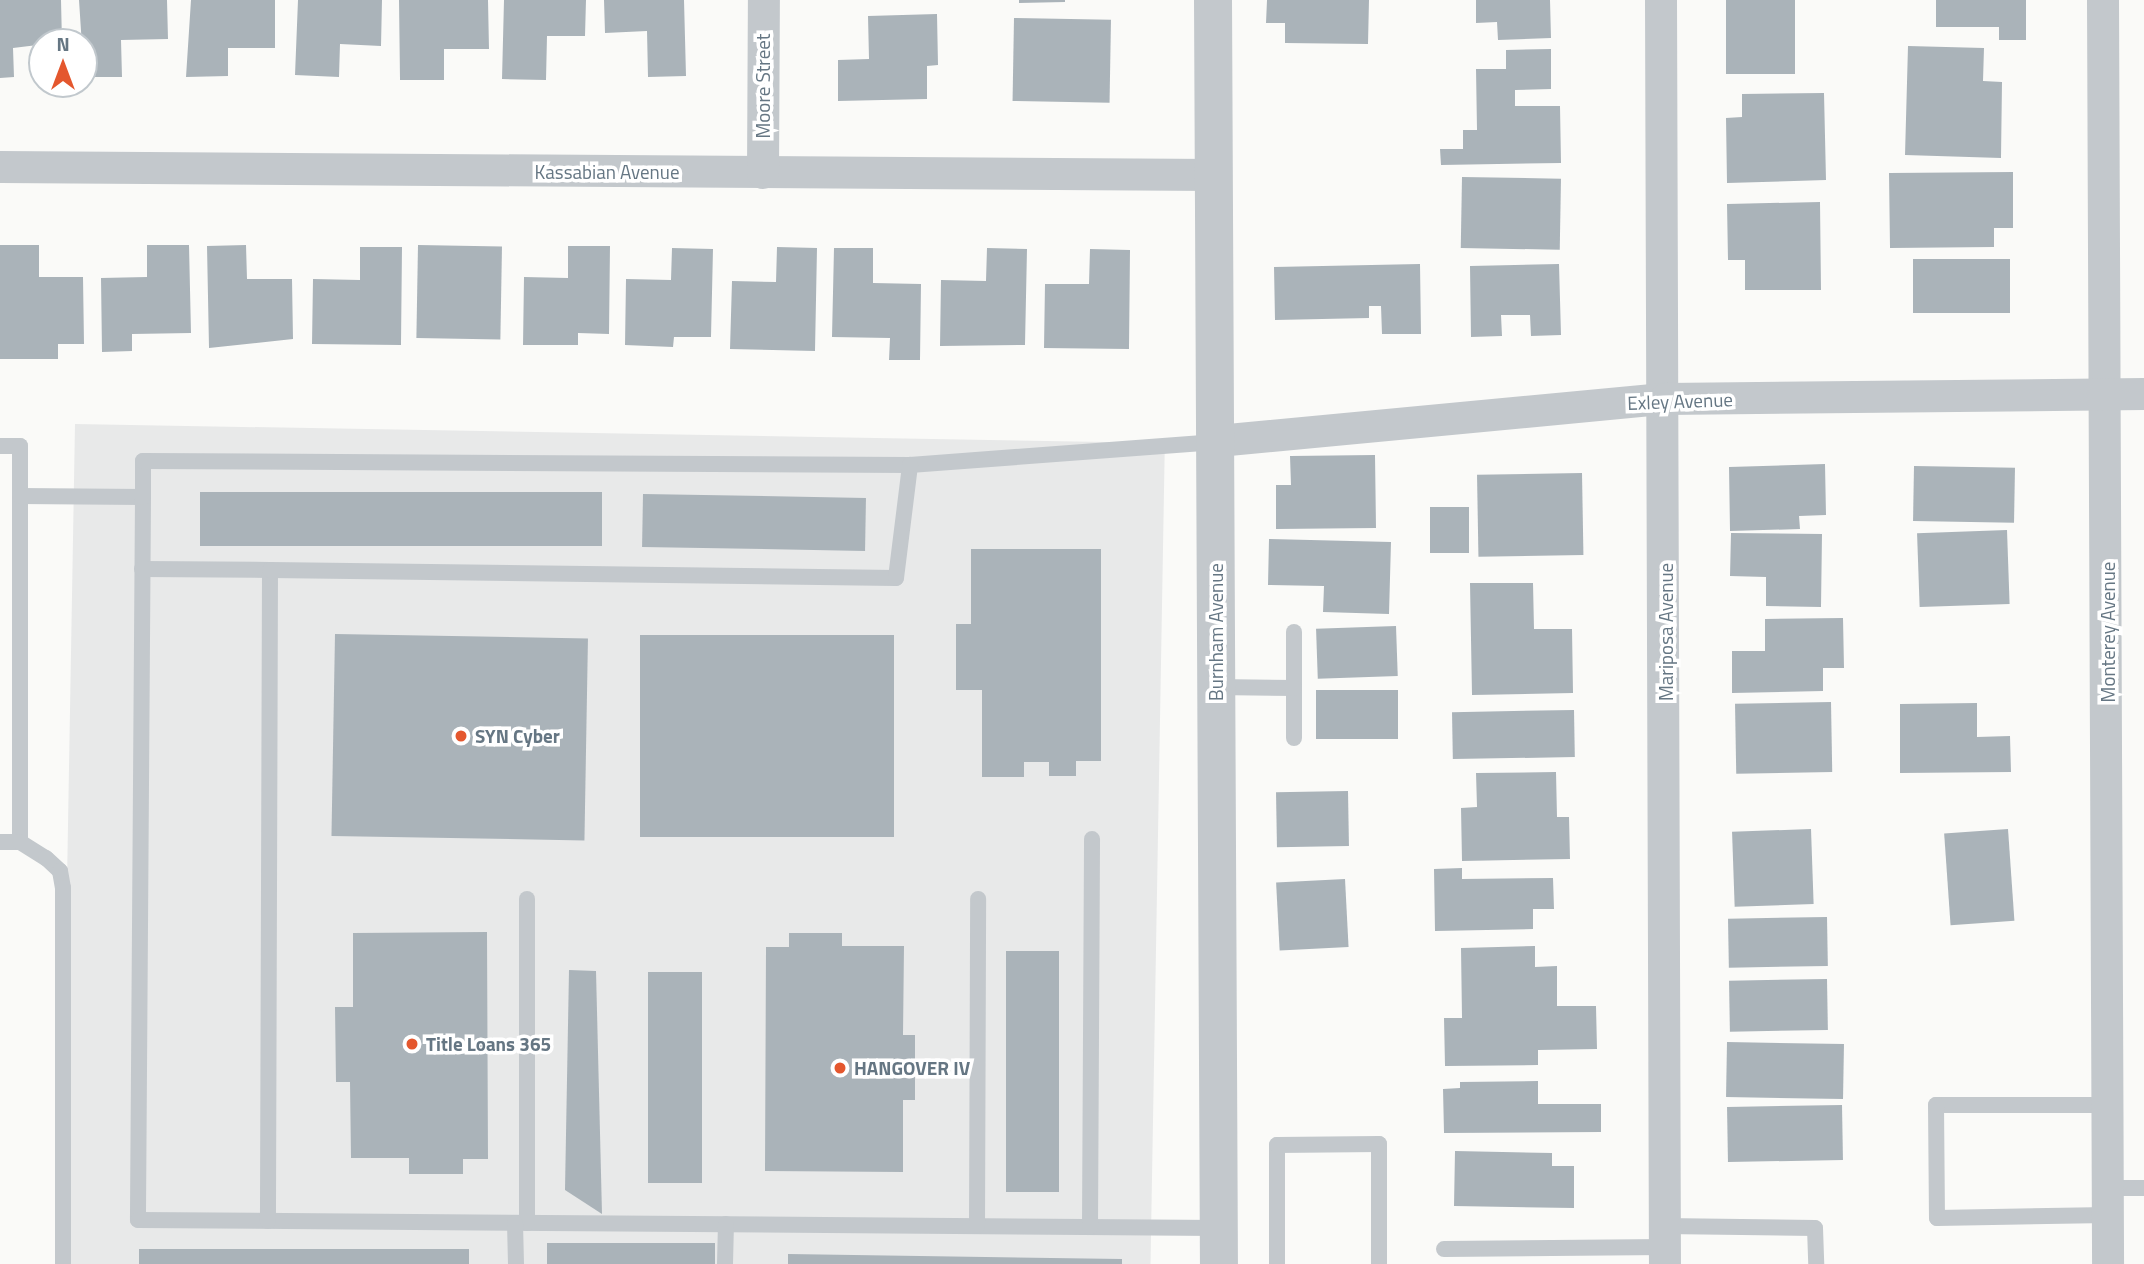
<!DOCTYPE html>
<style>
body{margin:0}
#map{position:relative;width:2144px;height:1264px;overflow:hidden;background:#fafaf8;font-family:"Titillium Web",sans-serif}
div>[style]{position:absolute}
.built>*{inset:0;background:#e8e9e9;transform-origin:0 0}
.building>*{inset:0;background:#aab3b9;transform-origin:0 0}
.service>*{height:16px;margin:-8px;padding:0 8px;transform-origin:8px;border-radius:8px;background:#c3c8cc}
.minor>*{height:32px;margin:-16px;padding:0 16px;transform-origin:16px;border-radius:16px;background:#c3c8cc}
.tertiary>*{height:38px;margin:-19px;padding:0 19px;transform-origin:19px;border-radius:19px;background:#c3c8cc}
.dots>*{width:19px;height:19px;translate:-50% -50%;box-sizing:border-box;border:4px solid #fff;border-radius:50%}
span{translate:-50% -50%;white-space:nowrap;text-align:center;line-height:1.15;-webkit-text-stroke:7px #fff;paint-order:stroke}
.street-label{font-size:19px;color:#657683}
.poi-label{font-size:19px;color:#657683;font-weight:700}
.left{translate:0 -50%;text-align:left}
.north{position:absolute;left:28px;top:28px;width:70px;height:70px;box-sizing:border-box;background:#fff;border:2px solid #c1c8cd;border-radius:50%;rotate:0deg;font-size:19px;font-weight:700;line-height:28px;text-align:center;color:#657683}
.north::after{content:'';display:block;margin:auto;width:24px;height:32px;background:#e4572e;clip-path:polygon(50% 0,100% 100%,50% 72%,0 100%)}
</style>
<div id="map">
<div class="built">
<div style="left:75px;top:424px;width:1090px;height:840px;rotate:1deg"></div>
</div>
<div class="building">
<div style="clip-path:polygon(0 0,61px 0,62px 42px,13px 48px,14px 77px,0 78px)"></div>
<div style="clip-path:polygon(79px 0,167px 0,168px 39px,121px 40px,122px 77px,84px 77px)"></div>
<div style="clip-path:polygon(191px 0,275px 0,275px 48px,228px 48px,228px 76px,186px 77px)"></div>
<div style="clip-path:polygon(298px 0,382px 0,381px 46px,340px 44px,339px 77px,295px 75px)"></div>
<div style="clip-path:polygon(399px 0,488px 0,489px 49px,444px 49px,444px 80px,400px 80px)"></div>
<div style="clip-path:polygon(504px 0,586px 0,585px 36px,547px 36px,546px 80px,502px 79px)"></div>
<div style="clip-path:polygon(604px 0,684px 0,686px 76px,648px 77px,647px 31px,605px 33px)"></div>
<div style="clip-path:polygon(1019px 0,1065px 0,1065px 2px,1019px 3px)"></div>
<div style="clip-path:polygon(1267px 0,1369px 0,1368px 44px,1285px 43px,1285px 23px,1266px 23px)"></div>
<div style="clip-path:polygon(1476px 0,1550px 0,1551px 38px,1498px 40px,1497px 22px,1476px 23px)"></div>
<div style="left:1726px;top:0;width:69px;height:74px"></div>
<div style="clip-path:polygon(1936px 0,2026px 0,2026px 40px,1999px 40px,1999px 27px,1936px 27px)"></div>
<div style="clip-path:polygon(937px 14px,938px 65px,927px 66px,927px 99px,838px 101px,838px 60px,869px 59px,868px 16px)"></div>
<div style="left:1014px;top:18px;width:97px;height:83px;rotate:1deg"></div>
<div style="clip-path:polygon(1908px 46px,1984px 48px,1983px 81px,2002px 82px,2001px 158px,1905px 155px)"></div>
<div style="clip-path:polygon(1551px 49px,1551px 89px,1515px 90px,1515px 106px,1560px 106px,1561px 163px,1441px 165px,1440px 149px,1463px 149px,1463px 130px,1477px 130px,1476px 69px,1506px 69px,1506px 50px)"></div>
<div style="clip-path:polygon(1824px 93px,1826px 180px,1727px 183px,1726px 118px,1742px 117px,1742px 94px)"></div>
<div style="clip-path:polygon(2013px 172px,2013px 228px,1994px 228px,1994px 247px,1890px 248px,1889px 173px)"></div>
<div style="left:1462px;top:177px;width:99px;height:71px;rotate:1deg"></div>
<div style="clip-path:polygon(1820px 202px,1821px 290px,1745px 290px,1745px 260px,1728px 260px,1727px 204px)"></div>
<div style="clip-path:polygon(0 245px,39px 245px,39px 277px,83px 277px,84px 344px,58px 344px,58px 359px,0 359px)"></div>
<div style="clip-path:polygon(147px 245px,189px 245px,191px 333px,132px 334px,132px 351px,102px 352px,101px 278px,147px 277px)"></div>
<div style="clip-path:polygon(246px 245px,247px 279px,292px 279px,293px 339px,209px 348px,207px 246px)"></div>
<div style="left:418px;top:245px;width:84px;height:93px;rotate:1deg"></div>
<div style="clip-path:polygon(568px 246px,610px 246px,609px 334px,578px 333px,578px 345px,523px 345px,524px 277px,568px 278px)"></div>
<div style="clip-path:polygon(360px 247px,402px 247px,401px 345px,312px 344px,313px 279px,360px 280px)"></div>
<div style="clip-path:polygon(777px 247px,817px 248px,815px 351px,730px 349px,732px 281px,776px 282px)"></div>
<div style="clip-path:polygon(672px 248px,713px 249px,711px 337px,674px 337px,673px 347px,625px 345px,626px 279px,671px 280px)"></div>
<div style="clip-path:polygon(834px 248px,873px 248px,873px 283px,921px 284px,920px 360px,889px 360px,890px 338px,832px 337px)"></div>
<div style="clip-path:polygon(987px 248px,1027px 249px,1025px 345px,940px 346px,941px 280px,986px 281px)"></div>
<div style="clip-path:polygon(1090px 249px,1130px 250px,1129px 349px,1044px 348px,1045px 284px,1089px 284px)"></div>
<div style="left:1913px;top:259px;width:97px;height:54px"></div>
<div style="clip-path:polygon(1420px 264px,1421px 334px,1382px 334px,1381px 306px,1369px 306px,1369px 318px,1275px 320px,1274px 267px)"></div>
<div style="clip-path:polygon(1559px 264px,1561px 335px,1531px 336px,1530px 315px,1501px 315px,1502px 336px,1471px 337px,1470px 266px)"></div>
<div style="clip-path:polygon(1375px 455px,1376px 528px,1276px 529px,1276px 485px,1291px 485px,1290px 456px)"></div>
<div style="clip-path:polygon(1825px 464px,1826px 515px,1799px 516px,1800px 529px,1730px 531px,1729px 467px)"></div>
<div style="left:1914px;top:466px;width:101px;height:55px;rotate:1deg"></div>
<div style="left:1582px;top:473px;width:82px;height:105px;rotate:89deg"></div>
<div style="left:200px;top:492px;width:402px;height:54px"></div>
<div style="left:643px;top:494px;width:223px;height:53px;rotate:1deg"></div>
<div style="left:1430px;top:507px;width:39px;height:46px"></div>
<div style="left:2007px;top:530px;width:74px;height:90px;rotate:88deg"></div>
<div style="clip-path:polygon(1731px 533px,1822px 534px,1821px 607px,1766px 606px,1766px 577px,1730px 576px)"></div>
<div style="clip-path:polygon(1269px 539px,1391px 542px,1389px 614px,1323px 612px,1324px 586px,1268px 585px)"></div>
<div style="clip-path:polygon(971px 549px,1101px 549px,1101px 761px,1076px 761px,1076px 776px,1049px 776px,1049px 762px,1024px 762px,1024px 777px,982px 777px,982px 690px,956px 690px,956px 624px,971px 624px)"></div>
<div style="clip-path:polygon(1470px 583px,1533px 583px,1534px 629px,1572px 629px,1573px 693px,1472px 695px)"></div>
<div style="clip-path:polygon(1843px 618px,1844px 668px,1823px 668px,1823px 691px,1732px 693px,1732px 651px,1765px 651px,1765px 619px)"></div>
<div style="left:1396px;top:626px;width:50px;height:80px;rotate:88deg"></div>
<div style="left:335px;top:634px;width:253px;height:202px;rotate:1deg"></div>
<div style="left:640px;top:635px;width:254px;height:202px"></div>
<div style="left:1316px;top:690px;width:82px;height:49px"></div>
<div style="left:1831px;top:702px;width:70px;height:96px;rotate:89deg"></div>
<div style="clip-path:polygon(1977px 703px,1977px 737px,2010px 736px,2011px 772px,1900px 773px,1900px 704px)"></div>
<div style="left:1574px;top:710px;width:47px;height:122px;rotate:89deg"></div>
<div style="clip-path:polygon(1556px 772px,1557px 817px,1569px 817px,1570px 859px,1462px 861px,1461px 808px,1477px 807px,1476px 773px)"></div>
<div style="left:1348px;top:791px;width:55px;height:72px;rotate:89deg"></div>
<div style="left:1811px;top:829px;width:75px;height:79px;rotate:88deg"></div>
<div style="left:2008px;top:829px;width:92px;height:64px;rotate:86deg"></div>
<div style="clip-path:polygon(1462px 868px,1462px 879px,1553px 878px,1554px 909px,1533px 909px,1533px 929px,1435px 931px,1434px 869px)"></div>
<div style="left:1345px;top:879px;width:68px;height:69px;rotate:87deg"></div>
<div style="left:1827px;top:917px;width:49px;height:99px;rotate:89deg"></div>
<div style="clip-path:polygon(487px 932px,488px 1159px,463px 1159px,463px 1174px,409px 1174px,409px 1158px,351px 1158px,350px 1082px,336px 1082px,335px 1007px,353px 1007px,353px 933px)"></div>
<div style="clip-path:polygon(789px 933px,842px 933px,842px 946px,904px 946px,903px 1035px,915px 1035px,915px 1100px,903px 1100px,903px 1172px,765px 1171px,766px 947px,789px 947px)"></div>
<div style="clip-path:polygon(1535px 946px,1535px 967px,1557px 966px,1557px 1006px,1596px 1006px,1597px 1049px,1538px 1050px,1538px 1065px,1445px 1066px,1444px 1018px,1462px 1018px,1461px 948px)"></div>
<div style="left:1006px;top:951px;width:53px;height:241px"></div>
<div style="clip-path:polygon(569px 970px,596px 971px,602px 1214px,565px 1190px)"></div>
<div style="left:648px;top:972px;width:54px;height:211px"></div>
<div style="left:1827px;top:979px;width:51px;height:98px;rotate:89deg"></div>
<div style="left:1727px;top:1042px;width:117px;height:55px;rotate:1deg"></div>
<div style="clip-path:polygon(1538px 1081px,1538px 1104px,1601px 1104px,1601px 1132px,1444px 1133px,1443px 1089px,1460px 1088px,1460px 1082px)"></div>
<div style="left:1842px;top:1105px;width:55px;height:115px;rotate:89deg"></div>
<div style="clip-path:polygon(1455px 1151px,1552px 1153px,1552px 1166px,1574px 1166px,1574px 1208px,1454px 1206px)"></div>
<div style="left:547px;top:1243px;width:168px;height:21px"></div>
<div style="left:139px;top:1249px;width:330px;height:15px"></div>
<div style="clip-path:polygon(788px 1254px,1122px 1259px,1122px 1264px,788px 1264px)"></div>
</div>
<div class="service">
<div style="left:0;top:446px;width:20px"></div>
<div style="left:20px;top:446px;width:396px;rotate:90deg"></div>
<div style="left:20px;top:496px;width:123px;rotate:0.5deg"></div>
<div style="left:143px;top:497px;width:723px;rotate:90.4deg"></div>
<div style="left:138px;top:1220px;width:1080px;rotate:0.42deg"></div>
<div style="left:143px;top:497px;width:36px;rotate:-90deg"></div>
<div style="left:143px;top:461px;width:767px;rotate:0.3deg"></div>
<div style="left:910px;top:465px;width:307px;rotate:-4.3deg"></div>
<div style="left:142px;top:569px;width:128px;rotate:0.4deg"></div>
<div style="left:270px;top:570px;width:651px;rotate:90.18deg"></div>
<div style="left:270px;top:570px;width:626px;rotate:0.73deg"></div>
<div style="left:896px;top:578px;width:114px;rotate:-82.9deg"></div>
<div style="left:1294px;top:632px;width:106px;rotate:90deg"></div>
<div style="left:1216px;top:687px;width:78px;rotate:0.7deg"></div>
<div style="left:0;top:842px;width:20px"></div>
<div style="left:20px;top:842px;width:31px;rotate:32deg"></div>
<div style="left:46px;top:858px;width:19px;rotate:43deg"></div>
<div style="left:60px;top:871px;width:17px;rotate:80deg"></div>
<div style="left:63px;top:888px;width:376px;rotate:90deg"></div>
<div style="left:527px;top:899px;width:324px;rotate:90deg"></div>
<div style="left:2108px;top:1105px;width:172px;rotate:180deg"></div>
<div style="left:1936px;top:1105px;width:113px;rotate:89.5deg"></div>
<div style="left:1937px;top:1218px;width:171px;rotate:-1deg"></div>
<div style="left:2108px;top:1188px;width:36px"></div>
<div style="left:515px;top:1223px;width:41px;rotate:88.6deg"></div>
<div style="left:977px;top:1226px;width:327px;rotate:-89.8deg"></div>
<div style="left:1664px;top:1226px;width:151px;rotate:0.8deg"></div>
<div style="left:1815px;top:1228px;width:36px;rotate:88deg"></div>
<div style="left:1090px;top:1227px;width:388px;rotate:-89.7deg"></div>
<div style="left:1444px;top:1249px;width:221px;rotate:-0.5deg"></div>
<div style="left:725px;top:1264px;width:40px;rotate:-88.6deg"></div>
<div style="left:1277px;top:1264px;width:119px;rotate:-90deg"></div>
<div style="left:1277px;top:1145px;width:102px;rotate:-0.6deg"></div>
<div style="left:1379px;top:1144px;width:120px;rotate:90deg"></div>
</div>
<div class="minor">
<div style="left:1661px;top:0;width:1264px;rotate:89.82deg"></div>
<div style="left:2103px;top:0;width:1264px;rotate:89.77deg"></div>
<div style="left:0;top:167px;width:1215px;rotate:0.38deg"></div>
<div style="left:763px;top:173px;width:173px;rotate:-89.7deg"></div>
<div style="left:1218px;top:441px;width:450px;rotate:-5.4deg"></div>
<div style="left:1666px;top:399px;width:478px;rotate:-0.6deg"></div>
</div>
<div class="tertiary">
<div style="left:1213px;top:0;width:1264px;rotate:89.73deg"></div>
</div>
<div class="dots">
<div style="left:461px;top:736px;background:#e4572e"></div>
<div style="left:412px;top:1044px;background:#e4572e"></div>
<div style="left:840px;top:1068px;background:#e4572e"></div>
</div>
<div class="street-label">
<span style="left:763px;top:86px;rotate:-90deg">Moore Street</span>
<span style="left:607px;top:172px">Kassabian Avenue</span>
<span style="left:1680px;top:401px;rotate:-2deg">Exley Avenue</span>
<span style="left:1216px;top:632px;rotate:-90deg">Burnham Avenue</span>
<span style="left:1666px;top:632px;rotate:-90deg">Mariposa Avenue</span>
<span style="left:2108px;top:632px;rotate:-90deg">Monterey Avenue</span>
</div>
<div class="poi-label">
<span class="left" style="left:475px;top:736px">SYN Cyber</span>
<span class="left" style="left:426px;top:1044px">Title Loans 365</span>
<span class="left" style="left:854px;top:1068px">HANGOVER IV</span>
</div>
<div class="north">N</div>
</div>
